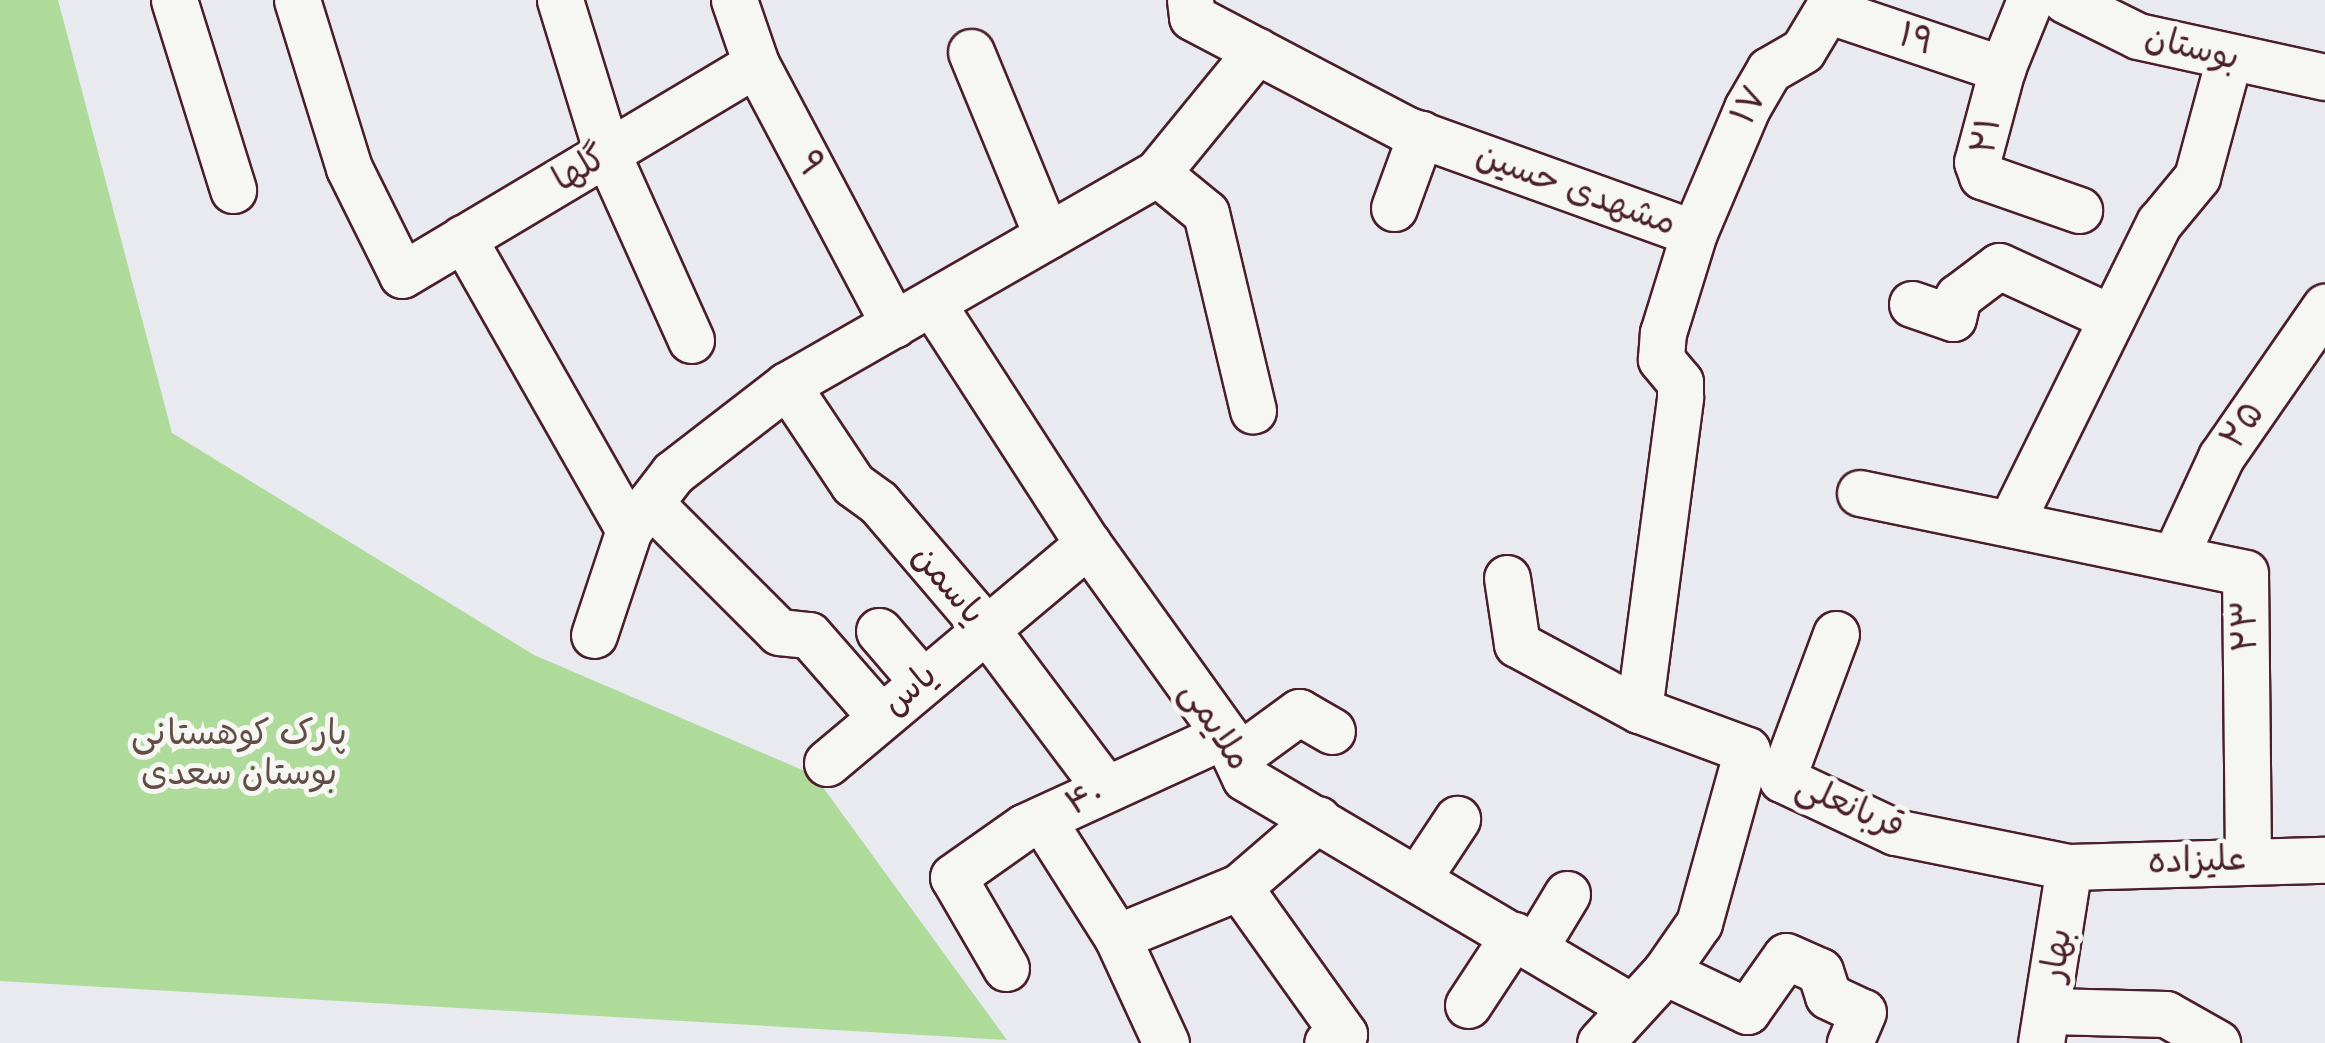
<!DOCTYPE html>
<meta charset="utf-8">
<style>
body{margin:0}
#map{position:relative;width:2325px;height:1043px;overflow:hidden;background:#e9e9f0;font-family:Mynerve,"Playpen Sans Arabic",sans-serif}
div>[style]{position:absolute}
.green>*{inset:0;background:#aedb9a}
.roads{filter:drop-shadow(2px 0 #4a1f2b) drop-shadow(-2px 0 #4a1f2b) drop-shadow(0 2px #4a1f2b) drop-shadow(0 -2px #4a1f2b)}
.minor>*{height:45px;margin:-22.5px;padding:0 22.5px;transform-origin:22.5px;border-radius:22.5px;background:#f6f6f2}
span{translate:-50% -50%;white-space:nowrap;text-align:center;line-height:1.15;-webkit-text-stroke:10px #f6f6f2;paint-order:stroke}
.street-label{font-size:35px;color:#4a1f2b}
.park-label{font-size:35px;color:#634e47}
</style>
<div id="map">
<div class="green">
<div style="clip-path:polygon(0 0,58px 0,172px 433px,534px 655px,814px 775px,1007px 1040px,0 981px)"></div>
</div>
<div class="roads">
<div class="minor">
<div style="left:174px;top:0;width:199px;rotate:72.7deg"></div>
<div style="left:297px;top:0;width:176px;rotate:72.8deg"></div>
<div style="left:349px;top:168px;width:119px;rotate:63.6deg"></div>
<div style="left:402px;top:275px;width:412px;rotate:-30.8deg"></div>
<div style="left:560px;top:0;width:160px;rotate:72.9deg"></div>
<div style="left:607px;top:153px;width:205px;rotate:65.8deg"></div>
<div style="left:734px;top:0;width:68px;rotate:71deg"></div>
<div style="left:756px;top:64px;width:295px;rotate:62.1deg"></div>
<div style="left:1190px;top:0;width:17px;rotate:83deg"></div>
<div style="left:1192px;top:17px;width:241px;rotate:27.7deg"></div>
<div style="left:1405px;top:129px;width:307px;rotate:19.8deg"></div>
<div style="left:2030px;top:0;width:74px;rotate:112.1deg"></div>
<div style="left:2002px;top:69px;width:96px;rotate:105deg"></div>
<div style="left:1977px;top:162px;width:15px;rotate:70deg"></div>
<div style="left:1982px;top:176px;width:103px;rotate:19.3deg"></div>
<div style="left:2065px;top:0;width:81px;rotate:26.3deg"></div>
<div style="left:2138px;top:36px;width:191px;rotate:12.4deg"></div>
<div style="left:1830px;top:11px;width:182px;rotate:18.6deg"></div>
<div style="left:971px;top:52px;width:199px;rotate:67.6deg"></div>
<div style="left:1157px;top:173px;width:63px;rotate:39.2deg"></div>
<div style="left:1206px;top:213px;width:203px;rotate:76.6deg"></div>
<div style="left:1394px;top:208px;width:79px;rotate:-70deg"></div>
<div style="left:463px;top:238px;width:336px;rotate:60.4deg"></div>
<div style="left:932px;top:303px;width:287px;rotate:57.1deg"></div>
<div style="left:1088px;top:544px;width:235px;rotate:54.3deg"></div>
<div style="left:1225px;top:735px;width:47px;rotate:65.1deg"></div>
<div style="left:1245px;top:778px;width:450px;rotate:30.6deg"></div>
<div style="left:1912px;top:304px;width:43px;rotate:18.9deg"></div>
<div style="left:1953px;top:318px;width:22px;rotate:-77deg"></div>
<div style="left:1958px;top:297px;width:51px;rotate:-37.1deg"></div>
<div style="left:1999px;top:266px;width:124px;rotate:24.7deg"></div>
<div style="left:787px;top:385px;width:119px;rotate:56.3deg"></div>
<div style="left:853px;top:484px;width:31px;rotate:36deg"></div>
<div style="left:878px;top:502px;width:162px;rotate:49.5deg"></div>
<div style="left:983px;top:625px;width:205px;rotate:53.1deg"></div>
<div style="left:1860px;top:493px;width:393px;rotate:11.7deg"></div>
<div style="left:2245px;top:573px;width:285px;rotate:89.4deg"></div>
<div style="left:650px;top:503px;width:182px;rotate:45deg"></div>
<div style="left:779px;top:632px;width:30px;rotate:6deg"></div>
<div style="left:809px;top:635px;width:108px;rotate:48.8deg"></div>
<div style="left:2011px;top:522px;width:334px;rotate:-63.7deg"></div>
<div style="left:2159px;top:223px;width:60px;rotate:-50.4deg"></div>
<div style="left:2197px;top:177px;width:123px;rotate:-74.9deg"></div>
<div style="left:2176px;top:554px;width:107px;rotate:-65.1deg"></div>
<div style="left:2221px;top:457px;width:183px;rotate:-55.3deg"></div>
<div style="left:1507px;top:578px;width:67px;rotate:81.4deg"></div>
<div style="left:1517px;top:644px;width:139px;rotate:28.4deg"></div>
<div style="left:1639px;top:710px;width:115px;rotate:20.3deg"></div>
<div style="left:1747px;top:750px;width:180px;rotate:105.5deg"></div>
<div style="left:1699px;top:923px;width:60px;rotate:124.8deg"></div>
<div style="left:1665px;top:972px;width:96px;rotate:132.5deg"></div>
<div style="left:879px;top:631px;width:65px;rotate:49.4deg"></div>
<div style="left:1836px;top:634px;width:155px;rotate:110.4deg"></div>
<div style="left:1782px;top:779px;width:125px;rotate:25.1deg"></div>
<div style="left:1895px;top:832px;width:177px;rotate:11.4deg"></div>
<div style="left:2069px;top:867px;width:256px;rotate:-1.6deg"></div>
<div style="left:594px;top:635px;width:111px;rotate:-71.6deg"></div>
<div style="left:629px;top:530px;width:72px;rotate:-52.3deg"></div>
<div style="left:673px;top:473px;width:144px;rotate:-37.7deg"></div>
<div style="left:787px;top:385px;width:426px;rotate:-29.8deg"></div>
<div style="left:1157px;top:173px;width:158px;rotate:-50.7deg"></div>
<div style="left:1639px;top:710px;width:316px;rotate:-82.5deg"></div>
<div style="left:1680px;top:397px;width:15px;rotate:-90deg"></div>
<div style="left:1680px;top:382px;width:30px;rotate:-130deg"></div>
<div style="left:1661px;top:359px;width:26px;rotate:-86deg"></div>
<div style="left:1663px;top:333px;width:105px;rotate:-72.8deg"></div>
<div style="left:1694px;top:233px;width:136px;rotate:-67deg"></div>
<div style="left:1747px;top:108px;width:44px;rotate:-59.9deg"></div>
<div style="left:1769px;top:70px;width:39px;rotate:-30deg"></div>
<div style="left:1803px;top:50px;width:58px;rotate:-59deg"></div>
<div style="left:1236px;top:758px;width:78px;rotate:-36.1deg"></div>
<div style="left:1299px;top:712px;width:38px;rotate:30deg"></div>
<div style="left:827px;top:763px;width:341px;rotate:-40deg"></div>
<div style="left:1042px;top:819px;width:140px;rotate:57.6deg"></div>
<div style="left:1117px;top:937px;width:117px;rotate:65.2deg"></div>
<div style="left:1418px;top:878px;width:71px;rotate:-56.5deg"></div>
<div style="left:1239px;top:887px;width:181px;rotate:54.5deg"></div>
<div style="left:1344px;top:1034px;width:19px;rotate:152deg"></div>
<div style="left:1117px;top:937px;width:132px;rotate:-22.3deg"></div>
<div style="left:1239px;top:887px;width:104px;rotate:-40.7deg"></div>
<div style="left:1535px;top:947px;width:62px;rotate:-58.9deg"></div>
<div style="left:1006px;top:968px;width:105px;rotate:-120.2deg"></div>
<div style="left:953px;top:877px;width:87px;rotate:-35.2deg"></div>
<div style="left:1024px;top:827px;width:221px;rotate:-24.6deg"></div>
<div style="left:1665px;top:972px;width:91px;rotate:25.4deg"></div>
<div style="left:1747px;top:1011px;width:67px;rotate:-54.7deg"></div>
<div style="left:1786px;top:956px;width:37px;rotate:24deg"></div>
<div style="left:1820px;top:971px;width:26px;rotate:72deg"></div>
<div style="left:1828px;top:996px;width:38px;rotate:25deg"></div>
<div style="left:1863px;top:1012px;width:34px;rotate:113deg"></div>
<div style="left:1468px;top:1005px;width:84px;rotate:-56.7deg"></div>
<div style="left:2049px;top:1011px;width:117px;rotate:1.5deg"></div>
<div style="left:2166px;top:1014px;width:59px;rotate:29.6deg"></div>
<div style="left:2041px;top:1043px;width:178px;rotate:-81deg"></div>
</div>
</div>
<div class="street-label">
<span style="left:1916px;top:40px;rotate:19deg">۱۹</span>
<span style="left:2192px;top:48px;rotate:14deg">بوستان</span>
<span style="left:1750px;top:106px;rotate:-62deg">۱۷</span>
<span style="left:1987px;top:136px;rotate:-79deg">۲۱</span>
<span style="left:809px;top:164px;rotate:62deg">۹</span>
<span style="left:580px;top:169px;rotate:-31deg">گلها</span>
<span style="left:1576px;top:190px;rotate:20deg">مشهدی حسین</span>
<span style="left:2243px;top:426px;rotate:-55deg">۲۵</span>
<span style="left:948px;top:585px;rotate:50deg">یاسمن</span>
<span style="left:2246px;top:626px;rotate:-91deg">۲۳</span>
<span style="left:910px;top:690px;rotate:-41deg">یاس</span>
<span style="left:1215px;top:726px;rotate:57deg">ملایمی</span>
<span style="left:1085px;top:799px;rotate:-25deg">۴۰</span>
<span style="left:1850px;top:807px;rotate:23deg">قربانعلی</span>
<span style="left:2197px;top:861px;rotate:-2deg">علیزاده</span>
<span style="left:2057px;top:955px;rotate:-82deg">بهار</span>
</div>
<div class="park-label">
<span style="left:239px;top:754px">پارک کوهستانی<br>بوستان سعدی</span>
</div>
</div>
